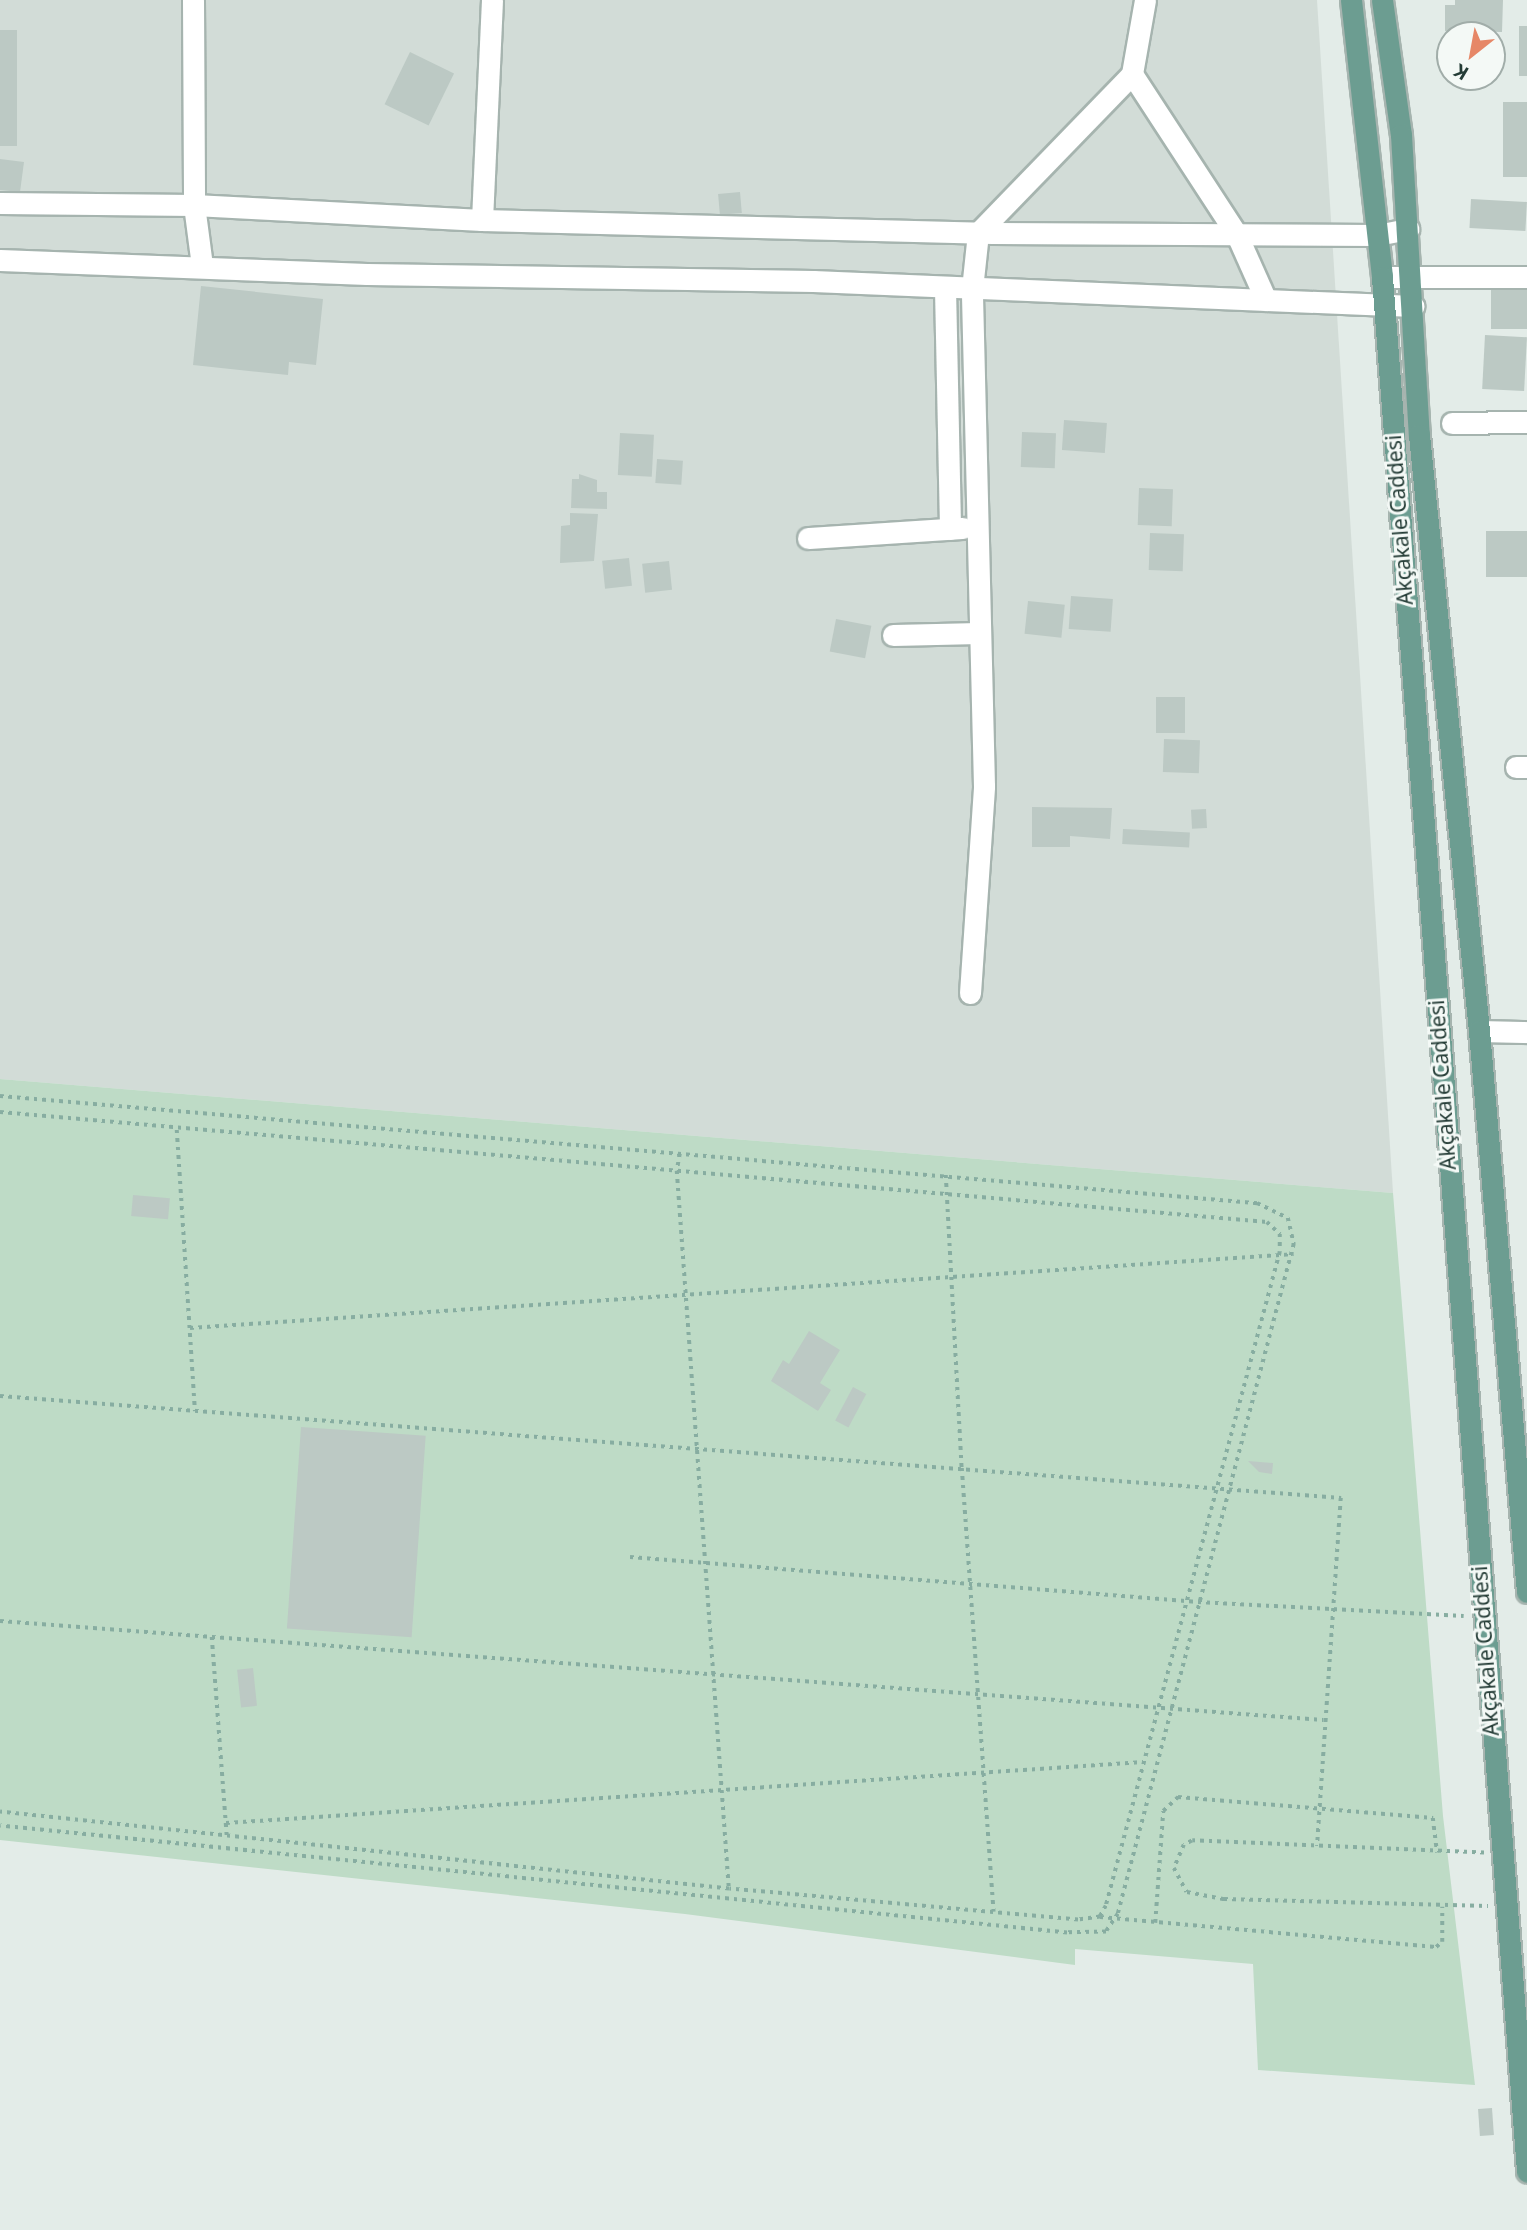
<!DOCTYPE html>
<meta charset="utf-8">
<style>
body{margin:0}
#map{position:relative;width:1527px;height:2230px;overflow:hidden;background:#e3ece8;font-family:"Noto Sans",sans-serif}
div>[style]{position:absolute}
.built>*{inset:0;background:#d2dcd7}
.green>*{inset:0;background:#bedbc6}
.building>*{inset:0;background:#bcc9c4;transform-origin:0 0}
.path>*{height:3.5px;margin-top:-1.75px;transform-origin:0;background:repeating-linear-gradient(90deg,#87ada1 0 3.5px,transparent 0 8.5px)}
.roads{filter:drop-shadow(2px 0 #a6b4af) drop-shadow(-2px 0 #a6b4af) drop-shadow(0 2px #a6b4af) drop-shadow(0 -2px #a6b4af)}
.minor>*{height:21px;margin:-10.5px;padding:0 10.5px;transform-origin:10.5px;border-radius:10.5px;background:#fff}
.major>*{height:21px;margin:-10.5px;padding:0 10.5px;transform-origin:10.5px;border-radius:10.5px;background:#6c9d91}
span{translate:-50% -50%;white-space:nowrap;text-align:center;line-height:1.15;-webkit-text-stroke:6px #f4f9f6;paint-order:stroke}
.street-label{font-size:21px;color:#243c36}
.north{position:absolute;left:1436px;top:21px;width:70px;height:70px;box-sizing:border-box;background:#f4f9f6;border:2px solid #a1ada9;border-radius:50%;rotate:211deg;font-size:19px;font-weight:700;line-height:28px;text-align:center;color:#243c36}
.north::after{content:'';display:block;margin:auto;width:24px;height:32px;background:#e68767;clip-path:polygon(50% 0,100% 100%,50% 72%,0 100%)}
</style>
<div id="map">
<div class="built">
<div style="clip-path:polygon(0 0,1317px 0,1393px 1193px,0 1079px)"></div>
</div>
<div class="green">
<div style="clip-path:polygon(0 1079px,1393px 1193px,1443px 1816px,1475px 2085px,1258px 2070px,1253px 1964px,1075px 1949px,1075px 1965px,685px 1914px,0 1840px)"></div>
</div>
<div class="building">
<div style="clip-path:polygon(1455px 0,1503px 0,1502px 32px,1445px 31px,1445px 5px,1455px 5px)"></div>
<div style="left:1519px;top:26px;width:8px;height:50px"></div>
<div style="left:0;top:30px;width:17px;height:116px"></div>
<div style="left:410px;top:52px;width:49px;height:58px;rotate:26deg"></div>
<div style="left:1503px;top:102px;width:24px;height:75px"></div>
<div style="clip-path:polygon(0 159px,24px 162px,20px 192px,0 190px)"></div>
<div style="left:740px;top:192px;width:21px;height:22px;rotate:85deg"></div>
<div style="left:1471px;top:199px;width:56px;height:29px;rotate:3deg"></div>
<div style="left:1491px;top:282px;width:36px;height:47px"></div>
<div style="clip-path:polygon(201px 286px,323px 299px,316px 365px,289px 362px,288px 375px,193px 365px)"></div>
<div style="left:1485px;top:335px;width:42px;height:54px;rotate:3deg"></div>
<div style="left:1064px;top:420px;width:43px;height:30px;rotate:4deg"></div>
<div style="left:1022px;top:432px;width:34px;height:35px;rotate:2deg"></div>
<div style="left:620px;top:433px;width:34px;height:42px;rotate:3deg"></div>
<div style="left:657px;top:459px;width:26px;height:24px;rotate:4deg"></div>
<div style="clip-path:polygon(579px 474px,597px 480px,597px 492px,607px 492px,607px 509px,571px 508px,572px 479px,579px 479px)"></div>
<div style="left:1139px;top:488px;width:34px;height:37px;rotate:2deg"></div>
<div style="clip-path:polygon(570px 513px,598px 514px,594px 561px,560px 563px,561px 526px,570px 525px)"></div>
<div style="left:1527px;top:531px;width:46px;height:41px;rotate:90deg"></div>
<div style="left:1150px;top:533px;width:34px;height:37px;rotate:2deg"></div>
<div style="left:629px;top:558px;width:28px;height:27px;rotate:84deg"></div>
<div style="left:669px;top:561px;width:29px;height:27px;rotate:84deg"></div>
<div style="left:1071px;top:596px;width:42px;height:33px;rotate:4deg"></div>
<div style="left:1028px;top:601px;width:37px;height:33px;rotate:6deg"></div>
<div style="left:836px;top:619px;width:36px;height:33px;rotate:11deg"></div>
<div style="left:1156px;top:697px;width:29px;height:36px"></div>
<div style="left:1164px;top:739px;width:36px;height:33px;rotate:2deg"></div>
<div style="clip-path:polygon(1032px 807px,1112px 808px,1110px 839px,1070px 836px,1070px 847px,1032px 847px)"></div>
<div style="left:1206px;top:809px;width:19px;height:15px;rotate:87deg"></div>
<div style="left:1123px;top:829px;width:67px;height:15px;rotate:3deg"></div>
<div style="left:133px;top:1195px;width:37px;height:21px;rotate:5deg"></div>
<div style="clip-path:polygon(809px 1331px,840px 1350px,820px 1383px,831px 1390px,818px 1411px,771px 1381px,783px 1360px,789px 1364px)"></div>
<div style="left:853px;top:1387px;width:15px;height:38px;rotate:28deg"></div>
<div style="left:301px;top:1427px;width:125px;height:202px;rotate:4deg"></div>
<div style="clip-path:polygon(1248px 1461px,1273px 1463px,1272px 1474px,1259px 1472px)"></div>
<div style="left:253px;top:1668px;width:38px;height:16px;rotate:84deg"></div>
<div style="left:1492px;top:2108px;width:27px;height:14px;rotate:86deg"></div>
</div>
<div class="path">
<div style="left:0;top:1096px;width:1262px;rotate:4.87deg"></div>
<div style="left:1257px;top:1203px;width:34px;rotate:26deg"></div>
<div style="left:1288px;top:1218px;width:27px;rotate:77deg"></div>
<div style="left:1294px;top:1244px;width:693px;rotate:104.72deg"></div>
<div style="left:1118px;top:1914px;width:22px;rotate:124deg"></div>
<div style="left:1106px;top:1932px;width:39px;rotate:179deg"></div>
<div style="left:1067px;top:1933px;width:1072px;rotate:-174.27deg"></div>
<div style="left:0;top:1112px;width:1272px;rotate:4.96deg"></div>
<div style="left:1267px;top:1222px;width:18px;rotate:43deg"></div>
<div style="left:1280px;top:1234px;width:18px;rotate:90deg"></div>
<div style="left:1280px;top:1252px;width:677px;rotate:104.9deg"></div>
<div style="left:1106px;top:1906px;width:13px;rotate:119deg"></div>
<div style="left:1100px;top:1917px;width:22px;rotate:172deg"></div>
<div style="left:1078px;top:1920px;width:350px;rotate:-174.9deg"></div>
<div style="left:729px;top:1889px;width:733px;rotate:-173.97deg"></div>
<div style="left:177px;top:1130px;width:282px;rotate:86.3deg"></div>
<div style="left:680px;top:1154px;width:17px;rotate:100deg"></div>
<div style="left:677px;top:1171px;width:719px;rotate:85.85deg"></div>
<div style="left:946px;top:1175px;width:293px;rotate:86.9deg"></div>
<div style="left:962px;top:1468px;width:445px;rotate:85.9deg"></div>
<div style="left:190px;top:1328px;width:1106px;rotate:-3.83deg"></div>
<div style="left:0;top:1396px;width:1345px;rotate:4.35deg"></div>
<div style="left:1341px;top:1498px;width:349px;rotate:93.9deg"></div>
<div style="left:630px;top:1557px;width:570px;rotate:4.53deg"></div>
<div style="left:1198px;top:1602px;width:266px;rotate:3deg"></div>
<div style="left:0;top:1621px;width:1327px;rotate:4.28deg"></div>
<div style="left:212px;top:1637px;width:200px;rotate:85.7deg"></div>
<div style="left:226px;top:1823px;width:919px;rotate:-3.81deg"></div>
<div style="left:1484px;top:1853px;width:292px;rotate:-177.6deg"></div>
<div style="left:1192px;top:1841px;width:9px;rotate:153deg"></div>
<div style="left:1184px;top:1845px;width:25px;rotate:113deg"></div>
<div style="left:1174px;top:1868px;width:27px;rotate:62deg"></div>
<div style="left:1187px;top:1892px;width:38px;rotate:11deg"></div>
<div style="left:1224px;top:1899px;width:264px;rotate:1.5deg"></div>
<div style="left:1100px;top:1917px;width:337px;rotate:5.1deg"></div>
<div style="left:1436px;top:1947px;width:8px;rotate:-40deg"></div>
<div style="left:1442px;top:1942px;width:35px;rotate:-90deg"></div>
<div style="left:1155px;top:1923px;width:112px;rotate:-85.9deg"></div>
<div style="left:1163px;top:1811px;width:21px;rotate:-43deg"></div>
<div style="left:1178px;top:1797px;width:256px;rotate:4.7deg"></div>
<div style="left:1433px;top:1818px;width:35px;rotate:83deg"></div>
</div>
<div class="roads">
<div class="minor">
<div style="left:193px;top:0;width:205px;rotate:89.7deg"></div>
<div style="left:194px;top:205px;width:62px;rotate:82.5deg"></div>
<div style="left:1145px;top:0;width:75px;rotate:100deg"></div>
<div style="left:1132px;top:74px;width:192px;rotate:56.9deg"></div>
<div style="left:1237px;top:235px;width:71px;rotate:66deg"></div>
<div style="left:0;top:203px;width:194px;rotate:0.6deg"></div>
<div style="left:194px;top:205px;width:288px;rotate:3deg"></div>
<div style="left:482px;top:220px;width:511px;rotate:1.46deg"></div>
<div style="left:993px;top:233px;width:384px;rotate:0.3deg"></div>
<div style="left:1377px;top:235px;width:32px;rotate:-11deg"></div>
<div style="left:482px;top:220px;width:220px;rotate:-87.4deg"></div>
<div style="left:0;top:260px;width:367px;rotate:2.2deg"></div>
<div style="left:367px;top:274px;width:446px;rotate:0.9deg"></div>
<div style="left:813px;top:281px;width:601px;rotate:2.39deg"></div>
<div style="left:1382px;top:277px;width:145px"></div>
<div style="left:945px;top:288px;width:241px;rotate:88.8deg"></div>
<div style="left:1452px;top:423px;width:75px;rotate:-0.8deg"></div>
<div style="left:808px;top:538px;width:155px;rotate:-3.7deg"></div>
<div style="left:893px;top:635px;width:86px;rotate:-1.3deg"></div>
<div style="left:1516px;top:767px;width:11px"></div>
<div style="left:970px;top:993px;width:207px;rotate:-86.1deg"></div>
<div style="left:984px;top:786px;width:497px;rotate:-91.4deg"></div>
<div style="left:972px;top:289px;width:56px;rotate:-83.9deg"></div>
<div style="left:978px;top:233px;width:221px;rotate:-45.9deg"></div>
<div style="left:1479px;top:1031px;width:48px;rotate:1.2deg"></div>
</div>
<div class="major">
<div style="left:1351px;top:0;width:279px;rotate:83.6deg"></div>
<div style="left:1382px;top:277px;width:1900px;rotate:85.62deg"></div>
<div style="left:1382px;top:0;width:136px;rotate:82deg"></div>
<div style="left:1401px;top:135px;width:301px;rotate:86.6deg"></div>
<div style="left:1419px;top:435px;width:599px;rotate:84.25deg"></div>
<div style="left:1479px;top:1031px;width:563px;rotate:85.11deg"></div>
</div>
</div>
<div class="street-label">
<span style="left:1399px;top:520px;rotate:-94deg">Akçakale Caddesi</span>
<span style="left:1442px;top:1085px;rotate:-94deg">Akçakale Caddesi</span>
<span style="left:1485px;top:1651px;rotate:-94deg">Akçakale Caddesi</span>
</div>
<div class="north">K</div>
</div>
